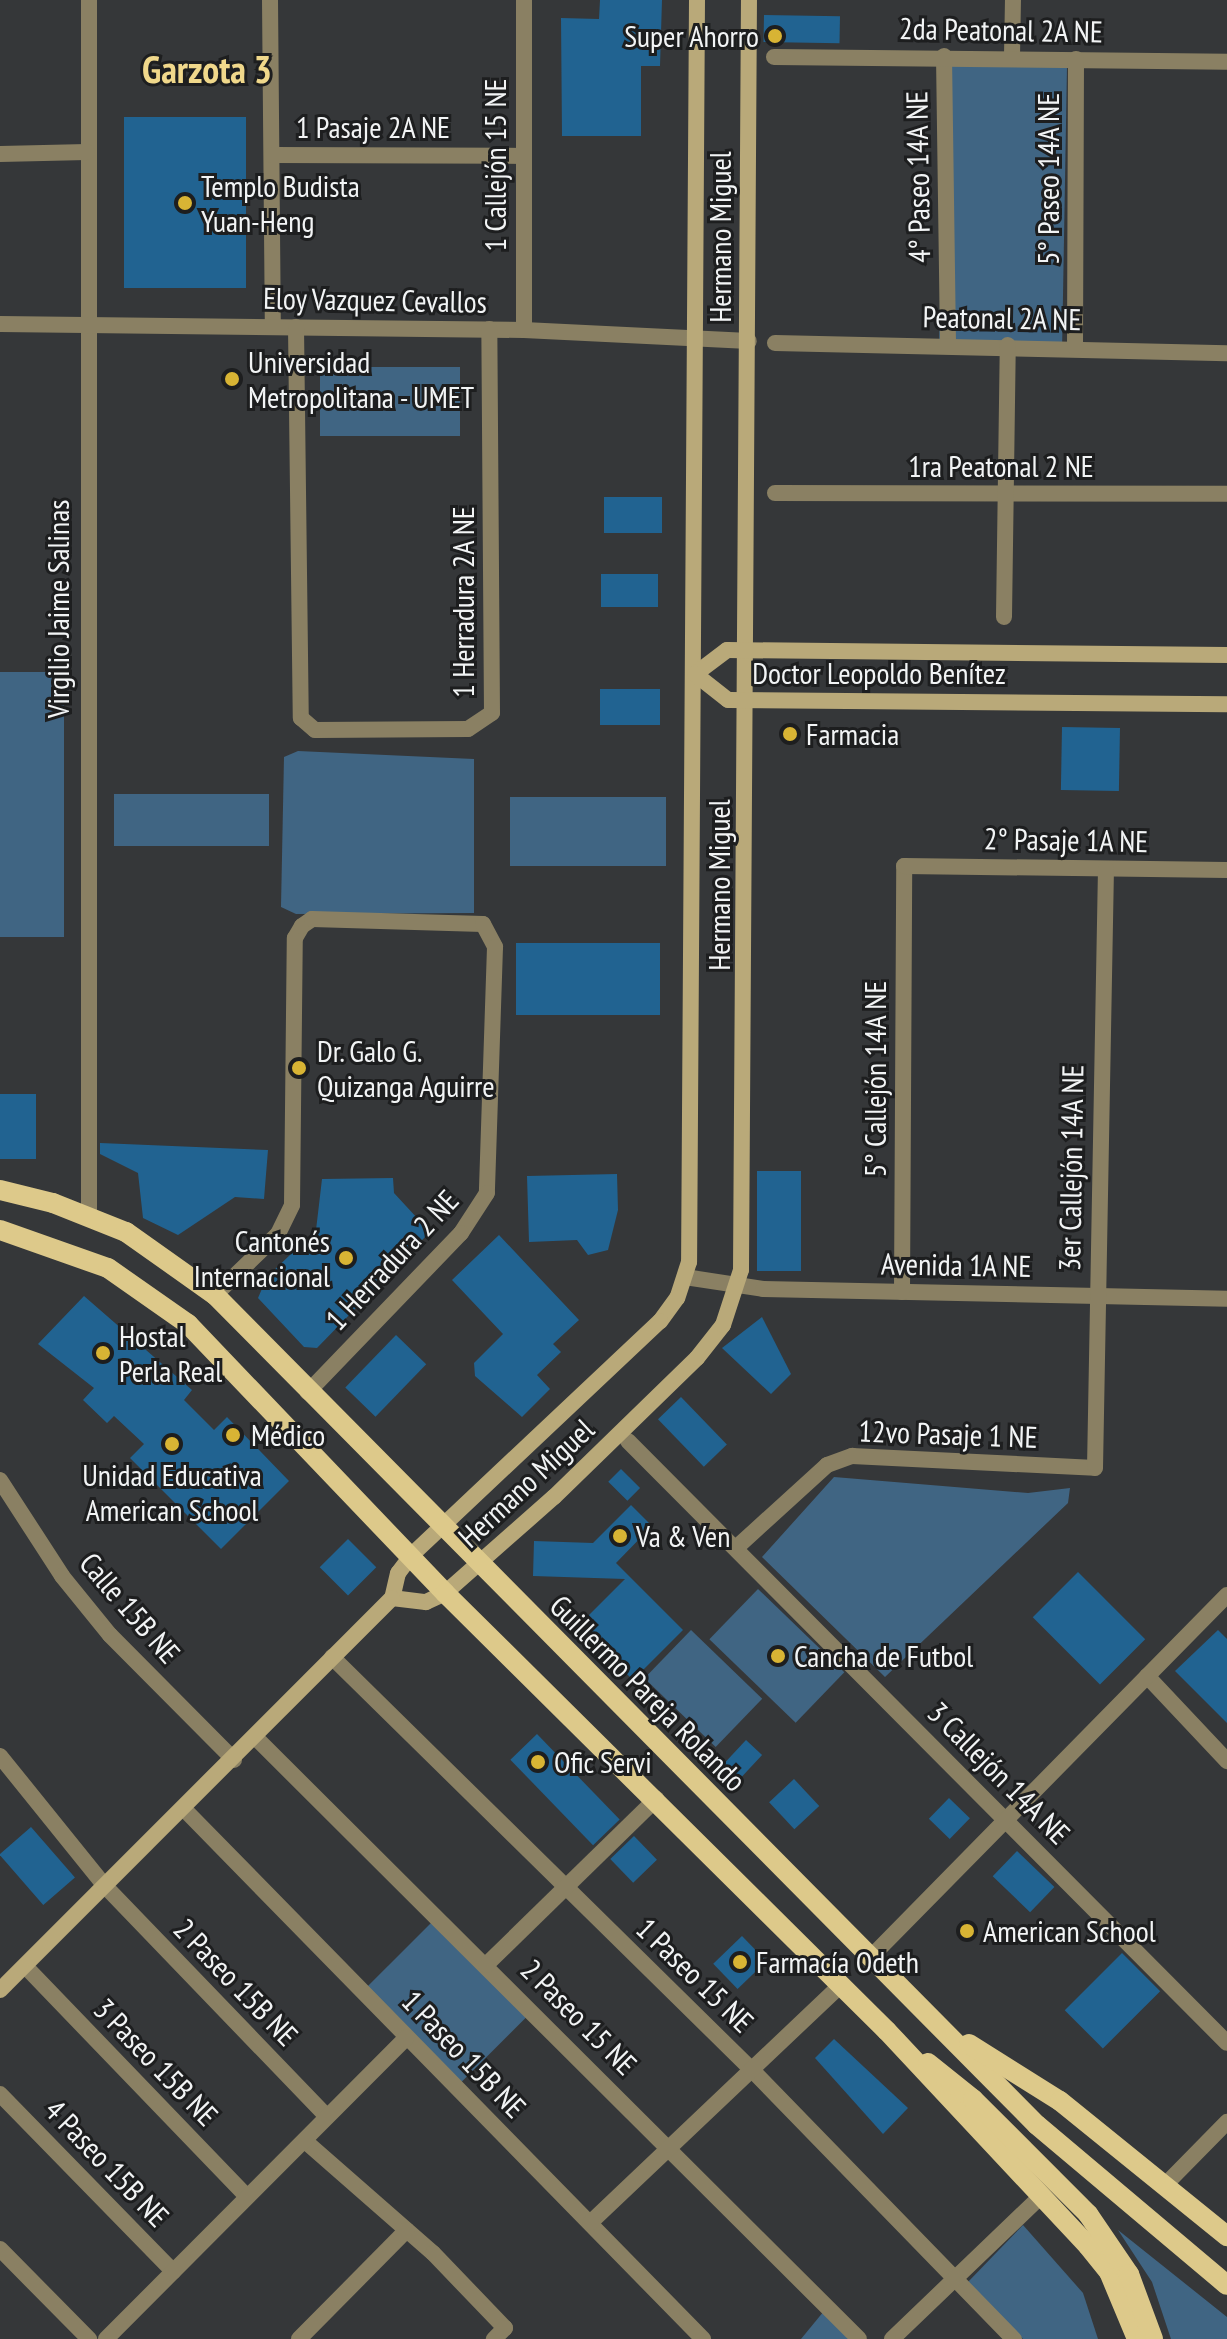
<!DOCTYPE html>
<meta charset="utf-8">
<style>
body{margin:0}
#map{position:relative;width:1227px;height:2339px;overflow:hidden;background:#353739;font-family:"PT Sans Narrow",sans-serif}
div>[style]{position:absolute}
.green>*{inset:0;background:#406583;transform-origin:0 0}
.building>*{inset:0;background:#216391;transform-origin:0 0}
.street>*{height:16px;margin:-8px;padding:0 8px;transform-origin:8px;border-radius:8px;background:#8a8063}
.secondary>*{height:16px;margin:-8px;padding:0 8px;transform-origin:8px;border-radius:8px;background:#b9a979}
.primary>*{height:20px;margin:-10px;padding:0 10px;transform-origin:10px;border-radius:10px;background:#ddc98a}
.dots>*{width:22px;height:22px;translate:-50% -50%;box-sizing:border-box;border:4px solid #1d1e1f;border-radius:50%}
span{translate:-50% -50%;white-space:nowrap;text-align:center;line-height:1.15;-webkit-text-stroke:6px #1d1e1f;paint-order:stroke}
.street-label{font-size:30px;color:#f2f4f5}
.poi-label{font-size:30px;color:#f2f4f5}
.right{translate:-100% -50%;text-align:right}
.left{translate:0 -50%;text-align:left}
.district-label{font-size:38px;color:#f0d88b;font-weight:700}
</style>
<div id="map">
<div class="green">
<div style="left:944px;top:65px;width:123px;height:278px;rotate:1deg"></div>
<div style="left:460px;top:367px;width:69px;height:140px;rotate:90deg"></div>
<div style="left:0;top:672px;width:64px;height:265px"></div>
<div style="clip-path:polygon(298px 751px,474px 759px,474px 913px,296px 914px,281px 907px,284px 757px)"></div>
<div style="left:114px;top:794px;width:155px;height:52px"></div>
<div style="left:666px;top:797px;width:69px;height:156px;rotate:90deg"></div>
<div style="clip-path:polygon(834px 1477px,1028px 1493px,1070px 1488px,1068px 1503px,885px 1677px,762px 1557px)"></div>
<div style="left:758px;top:1589px;width:120px;height:70px;rotate:44deg"></div>
<div style="left:691px;top:1630px;width:99px;height:67px;rotate:44deg"></div>
<div style="left:435px;top:1919px;width:134px;height:98px;rotate:45deg"></div>
<div style="clip-path:polygon(1023px 2225px,1083px 2293px,1098px 2339px,1023px 2339px,967px 2283px)"></div>
<div style="clip-path:polygon(1118px 2230px,1227px 2317px,1227px 2339px,1171px 2339px,1152px 2282px)"></div>
<div style="clip-path:polygon(824px 2311px,850px 2339px,801px 2339px)"></div>
</div>
<div class="building">
<div style="clip-path:polygon(600px 0,662px 0,660px 66px,641px 66px,641px 136px,562px 136px,561px 18px,599px 19px)"></div>
<div style="left:764px;top:15px;width:76px;height:27px;rotate:1deg"></div>
<div style="left:124px;top:117px;width:122px;height:171px"></div>
<div style="left:604px;top:497px;width:58px;height:36px"></div>
<div style="left:658px;top:574px;width:33px;height:57px;rotate:90deg"></div>
<div style="left:660px;top:689px;width:36px;height:60px;rotate:90deg"></div>
<div style="left:1062px;top:727px;width:58px;height:63px;rotate:1deg"></div>
<div style="left:516px;top:943px;width:144px;height:72px"></div>
<div style="left:0;top:1094px;width:36px;height:65px"></div>
<div style="clip-path:polygon(100px 1143px,268px 1150px,264px 1199px,235px 1197px,178px 1235px,143px 1218px,138px 1173px,100px 1154px)"></div>
<div style="left:757px;top:1171px;width:44px;height:100px"></div>
<div style="clip-path:polygon(617px 1174px,618px 1210px,608px 1250px,588px 1255px,577px 1240px,529px 1242px,527px 1176px)"></div>
<div style="clip-path:polygon(393px 1178px,394px 1193px,430px 1232px,317px 1348px,304px 1347px,258px 1298px,267px 1277px,316px 1230px,322px 1179px)"></div>
<div style="clip-path:polygon(499px 1235px,579px 1320px,553px 1344px,561px 1352px,537px 1375px,550px 1389px,522px 1417px,475px 1376px,474px 1363px,503px 1334px,452px 1280px)"></div>
<div style="clip-path:polygon(84px 1296px,192px 1390px,184px 1400px,214px 1430px,227px 1417px,289px 1481px,221px 1549px,130px 1458px,144px 1444px,114px 1416px,107px 1423px,83px 1400px,94px 1388px,38px 1344px)"></div>
<div style="clip-path:polygon(762px 1317px,791px 1374px,771px 1394px,722px 1348px)"></div>
<div style="left:396px;top:1335px;width:42px;height:73px;rotate:44deg"></div>
<div style="left:681px;top:1397px;width:66px;height:32px;rotate:46deg"></div>
<div style="left:621px;top:1469px;width:27px;height:18px;rotate:45deg"></div>
<div style="clip-path:polygon(631px 1505px,652px 1526px,616px 1563px,683px 1630px,633px 1680px,578px 1626px,625px 1579px,533px 1576px,534px 1541px,593px 1543px)"></div>
<div style="left:348px;top:1539px;width:40px;height:40px;rotate:45deg"></div>
<div style="left:1078px;top:1572px;width:95px;height:64px;rotate:45deg"></div>
<div style="clip-path:polygon(1218px 1630px,1227px 1639px,1227px 1723px,1175px 1671px)"></div>
<div style="left:537px;top:1734px;width:119px;height:37px;rotate:46deg"></div>
<div style="left:746px;top:1740px;width:22px;height:42px;rotate:43deg"></div>
<div style="left:794px;top:1779px;width:37px;height:34px;rotate:47deg"></div>
<div style="left:949px;top:1798px;width:29px;height:29px;rotate:44deg"></div>
<div style="left:31px;top:1827px;width:67px;height:42px;rotate:49deg"></div>
<div style="left:634px;top:1836px;width:33px;height:33px;rotate:46deg"></div>
<div style="left:1017px;top:1851px;width:52px;height:35px;rotate:44deg"></div>
<div style="left:742px;top:1936px;width:35px;height:40px;rotate:46deg"></div>
<div style="left:1122px;top:1953px;width:54px;height:81px;rotate:45deg"></div>
<div style="clip-path:polygon(834px 2039px,908px 2108px,883px 2134px,815px 2058px)"></div>
</div>
<div class="street">
<div style="left:89px;top:0;width:1217px;rotate:90deg"></div>
<div style="left:270px;top:0;width:327px;rotate:89.5deg"></div>
<div style="left:944px;top:56px;width:289px;rotate:89.2deg"></div>
<div style="left:1012px;top:56px;width:56px;rotate:-89deg"></div>
<div style="left:774px;top:57px;width:453px;rotate:0.6deg"></div>
<div style="left:0;top:154px;width:87px;rotate:-1.3deg"></div>
<div style="left:272px;top:155px;width:251px;rotate:0.2deg"></div>
<div style="left:0;top:324px;width:524px;rotate:0.66deg"></div>
<div style="left:524px;top:330px;width:225px;rotate:2.8deg"></div>
<div style="left:296px;top:327px;width:391px;rotate:89.3deg"></div>
<div style="left:301px;top:718px;width:18px;rotate:41deg"></div>
<div style="left:315px;top:730px;width:153px;rotate:-0.4deg"></div>
<div style="left:468px;top:729px;width:29px;rotate:-34deg"></div>
<div style="left:492px;top:713px;width:384px;rotate:-90.4deg"></div>
<div style="left:524px;top:330px;width:330px;rotate:-90deg"></div>
<div style="left:775px;top:343px;width:452px;rotate:1.3deg"></div>
<div style="left:1075px;top:347px;width:288px;rotate:-89.8deg"></div>
<div style="left:775px;top:493px;width:452px;rotate:0.1deg"></div>
<div style="left:1004px;top:617px;width:272px;rotate:-89.2deg"></div>
<div style="left:685px;top:1277px;width:79px;rotate:8.7deg"></div>
<div style="left:763px;top:1289px;width:464px;rotate:1.2deg"></div>
<div style="left:902px;top:1292px;width:426px;rotate:-89.7deg"></div>
<div style="left:904px;top:866px;width:323px;rotate:0.7deg"></div>
<div style="left:215px;top:1295px;width:88px;rotate:-44.1deg"></div>
<div style="left:278px;top:1234px;width:32px;rotate:-64deg"></div>
<div style="left:292px;top:1205px;width:267px;rotate:-89.4deg"></div>
<div style="left:295px;top:938px;width:14px;rotate:-60deg"></div>
<div style="left:302px;top:926px;width:12px;rotate:-35deg"></div>
<div style="left:312px;top:919px;width:171px;rotate:1.7deg"></div>
<div style="left:483px;top:924px;width:26px;rotate:62deg"></div>
<div style="left:495px;top:947px;width:246px;rotate:91.9deg"></div>
<div style="left:487px;top:1193px;width:48px;rotate:123deg"></div>
<div style="left:461px;top:1233px;width:221px;rotate:133.9deg"></div>
<div style="left:628px;top:1441px;width:849px;rotate:45.14deg"></div>
<div style="left:0;top:1480px;width:114px;rotate:57.1deg"></div>
<div style="left:62px;top:1576px;width:76px;rotate:50.9deg"></div>
<div style="left:110px;top:1635px;width:176px;rotate:45.2deg"></div>
<div style="left:737px;top:1547px;width:122px;rotate:-42.3deg"></div>
<div style="left:827px;top:1465px;width:27px;rotate:-20deg"></div>
<div style="left:852px;top:1456px;width:243px;rotate:2.8deg"></div>
<div style="left:1095px;top:1468px;width:599px;rotate:-88.95deg"></div>
<div style="left:332px;top:1657px;width:589px;rotate:44.52deg"></div>
<div style="left:752px;top:2070px;width:376px;rotate:45.8deg"></div>
<div style="left:1147px;top:1676px;width:117px;rotate:46.7deg"></div>
<div style="left:256px;top:1738px;width:851px;rotate:44.9deg"></div>
<div style="left:0;top:1756px;width:167px;rotate:51.1deg"></div>
<div style="left:105px;top:1886px;width:320px;rotate:46.1deg"></div>
<div style="left:184px;top:1809px;width:742px;rotate:45.6deg"></div>
<div style="left:870px;top:1958px;width:509px;rotate:-45.48deg"></div>
<div style="left:486px;top:1965px;width:238px;rotate:-44.3deg"></div>
<div style="left:25px;top:1966px;width:320px;rotate:46.1deg"></div>
<div style="left:0;top:2094px;width:248px;rotate:45.7deg"></div>
<div style="left:305px;top:2141px;width:170px;rotate:41.2deg"></div>
<div style="left:433px;top:2253px;width:104px;rotate:46.2deg"></div>
<div style="left:505px;top:2328px;width:16px;rotate:135deg"></div>
<div style="left:1164px;top:2186px;width:90px;rotate:-45.5deg"></div>
<div style="left:590px;top:2223px;width:346px;rotate:-43.5deg"></div>
<div style="left:0;top:2249px;width:127px;rotate:45.3deg"></div>
<div style="left:106px;top:2339px;width:426px;rotate:-45.1deg"></div>
<div style="left:299px;top:2339px;width:153px;rotate:-45.3deg"></div>
<div style="left:892px;top:2339px;width:207px;rotate:-43.8deg"></div>
</div>
<div class="secondary">
<div style="left:697px;top:0;width:1262px;rotate:90.36deg"></div>
<div style="left:689px;top:1262px;width:38px;rotate:108deg"></div>
<div style="left:677px;top:1298px;width:29px;rotate:126deg"></div>
<div style="left:660px;top:1321px;width:342px;rotate:136.7deg"></div>
<div style="left:411px;top:1556px;width:21px;rotate:127deg"></div>
<div style="left:398px;top:1573px;width:26px;rotate:103deg"></div>
<div style="left:392px;top:1598px;width:34px;rotate:7deg"></div>
<div style="left:426px;top:1602px;width:21px;rotate:-25deg"></div>
<div style="left:445px;top:1593px;width:145px;rotate:-41.4deg"></div>
<div style="left:554px;top:1497px;width:199px;rotate:-44.2deg"></div>
<div style="left:697px;top:1358px;width:42px;rotate:-51.8deg"></div>
<div style="left:723px;top:1325px;width:58px;rotate:-71.9deg"></div>
<div style="left:741px;top:1270px;width:1270px;rotate:-89.64deg"></div>
<div style="left:1227px;top:655px;width:500px;rotate:-179.43deg"></div>
<div style="left:727px;top:650px;width:40px;rotate:143deg"></div>
<div style="left:695px;top:674px;width:42px;rotate:38.2deg"></div>
<div style="left:728px;top:700px;width:499px;rotate:0.5deg"></div>
<div style="left:0;top:1990px;width:554px;rotate:-45deg"></div>
</div>
<div class="primary">
<div style="left:0;top:1190px;width:55px;rotate:13.8deg"></div>
<div style="left:53px;top:1203px;width:79px;rotate:21.7deg"></div>
<div style="left:126px;top:1232px;width:109px;rotate:35.3deg"></div>
<div style="left:215px;top:1295px;width:1168px;rotate:45.28deg"></div>
<div style="left:1037px;top:2125px;width:248px;rotate:40.1deg"></div>
<div style="left:0;top:1230px;width:114px;rotate:19.4deg"></div>
<div style="left:108px;top:1268px;width:98px;rotate:35deg"></div>
<div style="left:188px;top:1324px;width:372px;rotate:46.3deg"></div>
<div style="left:445px;top:1593px;width:622px;rotate:44.74deg"></div>
<div style="left:887px;top:2031px;width:294px;rotate:46.9deg"></div>
<div style="left:1088px;top:2246px;width:33px;rotate:51deg"></div>
<div style="left:1109px;top:2272px;width:73px;rotate:67.3deg"></div>
<div style="left:969px;top:2044px;width:107px;rotate:32.1deg"></div>
<div style="left:1060px;top:2101px;width:215px;rotate:39deg"></div>
<div style="left:928px;top:2063px;width:58px;rotate:38.7deg"></div>
<div style="left:973px;top:2099px;width:163px;rotate:45deg"></div>
<div style="left:1088px;top:2214px;width:73px;rotate:55.7deg"></div>
<div style="left:1129px;top:2274px;width:69px;rotate:69.7deg"></div>
</div>
<div class="dots">
<div style="left:775px;top:36px;background:#d8b434"></div>
<div style="left:185px;top:203px;background:#d8b434"></div>
<div style="left:232px;top:379px;background:#d8b434"></div>
<div style="left:790px;top:734px;background:#d8b434"></div>
<div style="left:299px;top:1068px;background:#d8b434"></div>
<div style="left:346px;top:1258px;background:#d8b434"></div>
<div style="left:103px;top:1353px;background:#d8b434"></div>
<div style="left:233px;top:1435px;background:#d8b434"></div>
<div style="left:172px;top:1444px;background:#d8b434"></div>
<div style="left:620px;top:1536px;background:#d8b434"></div>
<div style="left:778px;top:1656px;background:#d8b434"></div>
<div style="left:538px;top:1762px;background:#d8b434"></div>
<div style="left:967px;top:1931px;background:#d8b434"></div>
<div style="left:740px;top:1962px;background:#d8b434"></div>
</div>
<div class="street-label">
<span style="left:1001px;top:30px;rotate:1deg">2da Peatonal 2A NE</span>
<span style="left:373px;top:127px">1 Pasaje 2A NE</span>
<span style="left:495px;top:165px;rotate:-90deg">1 Callejón 15 NE</span>
<span style="left:918px;top:177px;rotate:-91deg">4° Paseo 14A NE</span>
<span style="left:1048px;top:179px;rotate:-90deg">5° Paseo 14A NE</span>
<span style="left:720px;top:237px;rotate:-90deg">Hermano Miguel</span>
<span style="left:375px;top:300px;rotate:1deg">Eloy Vazquez Cevallos</span>
<span style="left:1002px;top:318px;rotate:1deg">Peatonal 2A NE</span>
<span style="left:1001px;top:466px">1ra Peatonal 2 NE</span>
<span style="left:463px;top:602px;rotate:-90deg">1 Herradura 2A NE</span>
<span style="left:58px;top:609px;rotate:-90deg">Virgilio Jaime Salinas</span>
<span style="left:879px;top:673px">Doctor Leopoldo Benítez</span>
<span style="left:1066px;top:840px;rotate:1deg">2° Pasaje 1A NE</span>
<span style="left:719px;top:885px;rotate:-90deg">Hermano Miguel</span>
<span style="left:875px;top:1079px;rotate:-90deg">5° Callejón 14A NE</span>
<span style="left:1071px;top:1168px;rotate:-89deg">3er Callejón 14A NE</span>
<span style="left:392px;top:1260px;rotate:-47deg">1 Herradura 2 NE</span>
<span style="left:956px;top:1265px;rotate:1deg">Avenida 1A NE</span>
<span style="left:948px;top:1434px;rotate:2deg">12vo Pasaje 1 NE</span>
<span style="left:526px;top:1483px;rotate:-43deg">Hermano Miguel</span>
<span style="left:130px;top:1608px;rotate:49deg">Calle 15B NE</span>
<span style="left:648px;top:1693px;rotate:45deg">Guillermo Pareja Rolando</span>
<span style="left:999px;top:1773px;rotate:45deg">3 Callejón 14A NE</span>
<span style="left:695px;top:1975px;rotate:44deg">1 Paseo 15 NE</span>
<span style="left:236px;top:1982px;rotate:46deg">2 Paseo 15B NE</span>
<span style="left:579px;top:2017px;rotate:45deg">2 Paseo 15 NE</span>
<span style="left:464px;top:2054px;rotate:46deg">1 Paseo 15B NE</span>
<span style="left:156px;top:2062px;rotate:46deg">3 Paseo 15B NE</span>
<span style="left:107px;top:2163px;rotate:46deg">4 Paseo 15B NE</span>
</div>
<div class="poi-label">
<span class="right" style="left:759px;top:36px">Super Ahorro</span>
<span class="left" style="left:201px;top:203px">Templo Budista<br>Yuan-Heng</span>
<span class="left" style="left:248px;top:379px">Universidad<br>Metropolitana - UMET</span>
<span class="left" style="left:806px;top:734px">Farmacia</span>
<span class="left" style="left:317px;top:1068px">Dr. Galo G.<br>Quizanga Aguirre</span>
<span class="right" style="left:330px;top:1258px">Cantonés<br>Internacional</span>
<span class="left" style="left:119px;top:1353px">Hostal<br>Perla Real</span>
<span class="left" style="left:251px;top:1435px">Médico</span>
<span style="left:172px;top:1492px">Unidad Educativa<br>American School</span>
<span class="left" style="left:636px;top:1536px">Va &amp; Ven</span>
<span class="left" style="left:794px;top:1656px">Cancha de Futbol</span>
<span class="left" style="left:554px;top:1762px">Ofic Servi</span>
<span class="left" style="left:983px;top:1931px">American School</span>
<span class="left" style="left:756px;top:1962px">Farmacía Odeth</span>
</div>
<div class="district-label">
<span style="left:207px;top:69px">Garzota 3</span>
</div>
</div>
